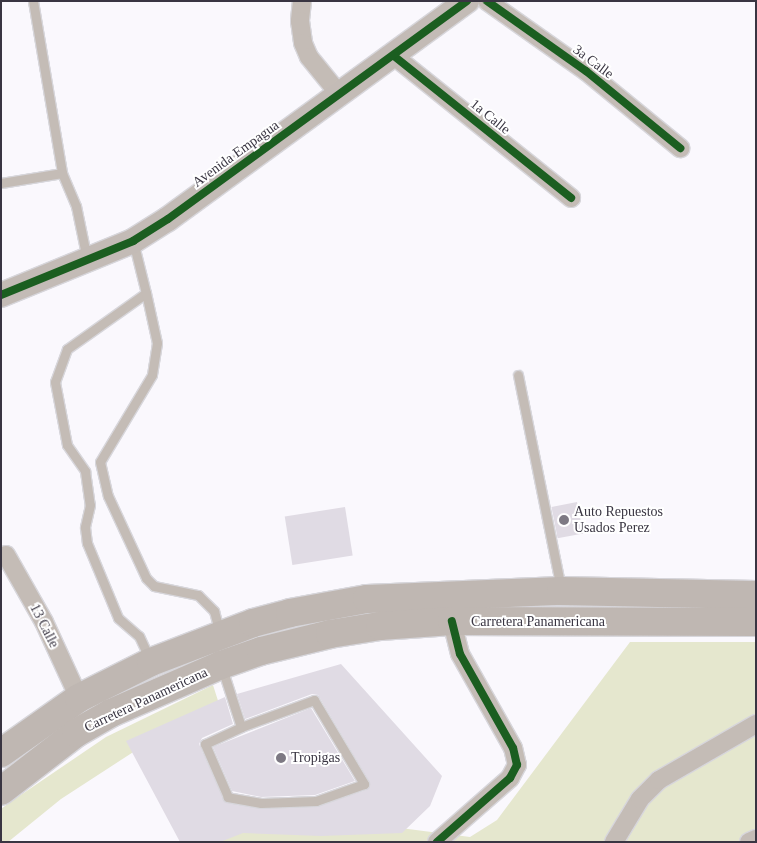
<!DOCTYPE html>
<style>
body{margin:0}
#map{position:relative;width:757px;height:843px;overflow:hidden;background:#faf8fd;font-family:Georgia,serif}
div>[style]{position:absolute}
.green>*{inset:0;background:#e5e7ce}
.building>*{inset:0;background:#e0dbe4;transform-origin:0 0}
.roads{filter:drop-shadow(1px 0 #d7d6db) drop-shadow(-1px 0 #d7d6db) drop-shadow(0 1px #d7d6db) drop-shadow(0 -1px #d7d6db)}
.lane>*{height:9px;margin:-4.5px;padding:0 4.5px;transform-origin:4.5px;border-radius:4.5px;background:#c4bcb6}
.street>*{height:18px;margin:-9px;padding:0 9px;transform-origin:9px;border-radius:9px;background:#c4bcb6}
.secondary>*{height:24px;margin:-12px;padding:0 12px;transform-origin:12px;border-radius:12px;background:#c3bbb6}
.highway>*{height:28px;margin:-14px;padding:0 14px;transform-origin:14px;border-radius:14px;background:#bfb7b2}
.cycleway>*{height:8px;margin:-4px;padding:0 4px;transform-origin:4px;border-radius:4px;background:#1b5e20}
.dots>*{width:14px;height:14px;translate:-50% -50%;box-sizing:border-box;border:2px solid #fff;border-radius:50%}
span{translate:-50% -50%;white-space:nowrap;text-align:center;line-height:1.15;-webkit-text-stroke:4px #fff;paint-order:stroke}
.street-label{font-size:14px;color:#393542}
.poi-label{font-size:14px;color:#393542}
.left{translate:0 -50%;text-align:left}
.frame{position:absolute;inset:0;border:2px solid #393542;pointer-events:none}
</style>
<div id="map">
<div class="green">
<div style="clip-path:polygon(630px 642px,756px 642px,756px 842px,204px 842px,269px 811px,470px 837px,497px 820px)"></div>
<div style="clip-path:polygon(213px 685px,220px 707px,161px 734px,61px 799px,8px 842px,1px 842px,1px 809px,9px 803px,106px 737px)"></div>
</div>
<div class="building">
<div style="left:577px;top:502px;width:32px;height:26px;rotate:79deg"></div>
<div style="left:345px;top:507px;width:49px;height:61px;rotate:81deg"></div>
<div style="clip-path:polygon(341px 664px,442px 776px,430px 806px,402px 833px,321px 836px,243px 833px,220px 842px,180px 842px,126px 741px,225px 697px,233px 724px,202px 738px,199px 744px,225px 802px,261px 809px,316px 807px,366px 790px,369px 781px,318px 695px,312px 694px,245px 719px,237px 694px)"></div>
<div style="clip-path:polygon(311px 708px,355px 781px,315px 795px,261px 797px,232px 791px,213px 747px)"></div>
</div>
<div class="roads">
<div class="lane">
<div style="left:33px;top:1px;width:174px;rotate:80.4deg"></div>
<div style="left:1px;top:183px;width:62px;rotate:-9.3deg"></div>
<div style="left:62px;top:173px;width:36px;rotate:67deg"></div>
<div style="left:76px;top:206px;width:54px;rotate:78.3deg"></div>
<div style="left:133px;top:241px;width:54px;rotate:76deg"></div>
<div style="left:146px;top:293px;width:97px;rotate:144.7deg"></div>
<div style="left:67px;top:349px;width:35px;rotate:110deg"></div>
<div style="left:55px;top:382px;width:64px;rotate:79.2deg"></div>
<div style="left:67px;top:445px;width:32px;rotate:55deg"></div>
<div style="left:85px;top:471px;width:34px;rotate:82deg"></div>
<div style="left:90px;top:505px;width:23px;rotate:103deg"></div>
<div style="left:85px;top:527px;width:16px;rotate:83deg"></div>
<div style="left:87px;top:543px;width:81px;rotate:67.5deg"></div>
<div style="left:118px;top:618px;width:28px;rotate:41deg"></div>
<div style="left:139px;top:636px;width:26px;rotate:65deg"></div>
<div style="left:146px;top:293px;width:51px;rotate:77.6deg"></div>
<div style="left:157px;top:343px;width:32px;rotate:99deg"></div>
<div style="left:152px;top:375px;width:101px;rotate:120.9deg"></div>
<div style="left:100px;top:462px;width:35px;rotate:77deg"></div>
<div style="left:108px;top:496px;width:90px;rotate:65.1deg"></div>
<div style="left:146px;top:578px;width:11px;rotate:45deg"></div>
<div style="left:154px;top:586px;width:45px;rotate:11.6deg"></div>
<div style="left:198px;top:595px;width:23px;rotate:45deg"></div>
<div style="left:214px;top:611px;width:23px;rotate:75deg"></div>
<div style="left:518px;top:375px;width:217px;rotate:78.6deg"></div>
<div style="left:222px;top:668px;width:62px;rotate:72.1deg"></div>
<div style="left:314px;top:700px;width:98px;rotate:59.2deg"></div>
<div style="left:364px;top:784px;width:51px;rotate:160.5deg"></div>
<div style="left:316px;top:801px;width:55px;rotate:177.9deg"></div>
<div style="left:261px;top:803px;width:34px;rotate:-170deg"></div>
<div style="left:228px;top:797px;width:58px;rotate:-113.5deg"></div>
<div style="left:205px;top:744px;width:40px;rotate:-25deg"></div>
<div style="left:241px;top:727px;width:78px;rotate:-20.3deg"></div>
</div>
<div class="street">
<div style="left:302px;top:1px;width:20px;rotate:96deg"></div>
<div style="left:300px;top:21px;width:22px;rotate:82deg"></div>
<div style="left:303px;top:43px;width:15px;rotate:67deg"></div>
<div style="left:309px;top:57px;width:49px;rotate:50.8deg"></div>
<div style="left:487px;top:1px;width:121px;rotate:35.3deg"></div>
<div style="left:586px;top:71px;width:122px;rotate:39.3deg"></div>
<div style="left:394px;top:56px;width:227px;rotate:38.7deg"></div>
<div style="left:6px;top:555px;width:77px;rotate:60.4deg"></div>
<div style="left:44px;top:622px;width:84px;rotate:65.3deg"></div>
<div style="left:437px;top:842px;width:97px;rotate:-41.2deg"></div>
<div style="left:510px;top:778px;width:15px;rotate:-62deg"></div>
<div style="left:517px;top:765px;width:17px;rotate:-103deg"></div>
<div style="left:513px;top:748px;width:108px;rotate:-119.4deg"></div>
<div style="left:460px;top:654px;width:34px;rotate:-104deg"></div>
<div style="left:614px;top:842px;width:50px;rotate:-58.8deg"></div>
<div style="left:640px;top:799px;width:27px;rotate:-45deg"></div>
<div style="left:659px;top:780px;width:112px;rotate:-30deg"></div>
<div style="left:749px;top:842px;width:8px;rotate:-23deg"></div>
</div>
<div class="secondary">
<div style="left:1px;top:295px;width:143px;rotate:-22.2deg"></div>
<div style="left:133px;top:241px;width:41px;rotate:-32.2deg"></div>
<div style="left:168px;top:219px;width:370px;rotate:-36.1deg"></div>
</div>
<div class="highway">
<div style="left:1px;top:753px;width:95px;rotate:-35.2deg"></div>
<div style="left:79px;top:698px;width:80px;rotate:-26.6deg"></div>
<div style="left:151px;top:662px;width:109px;rotate:-20.9deg"></div>
<div style="left:253px;top:623px;width:38px;rotate:-15deg"></div>
<div style="left:290px;top:613px;width:78px;rotate:-10.3deg"></div>
<div style="left:367px;top:599px;width:194px;rotate:-2.4deg"></div>
<div style="left:561px;top:591px;width:195px;rotate:1.2deg"></div>
<div style="left:1px;top:791px;width:95px;rotate:-37.7deg"></div>
<div style="left:76px;top:733px;width:40px;rotate:-29.7deg"></div>
<div style="left:111px;top:713px;width:120px;rotate:-23.6deg"></div>
<div style="left:221px;top:665px;width:42px;rotate:-19.3deg"></div>
<div style="left:261px;top:651px;width:71px;rotate:-13.8deg"></div>
<div style="left:330px;top:634px;width:51px;rotate:-9.1deg"></div>
<div style="left:380px;top:626px;width:72px;rotate:-4deg"></div>
<div style="left:452px;top:621px;width:304px;rotate:0.2deg"></div>
</div>
</div>
<div class="cycleway">
<div style="left:487px;top:1px;width:121px;rotate:35.3deg"></div>
<div style="left:586px;top:71px;width:122px;rotate:39.3deg"></div>
<div style="left:394px;top:56px;width:227px;rotate:38.7deg"></div>
<div style="left:1px;top:295px;width:143px;rotate:-22.2deg"></div>
<div style="left:133px;top:241px;width:41px;rotate:-32.2deg"></div>
<div style="left:168px;top:219px;width:370px;rotate:-36.1deg"></div>
<div style="left:437px;top:842px;width:97px;rotate:-41.2deg"></div>
<div style="left:510px;top:778px;width:15px;rotate:-62deg"></div>
<div style="left:517px;top:765px;width:17px;rotate:-103deg"></div>
<div style="left:513px;top:748px;width:108px;rotate:-119.4deg"></div>
<div style="left:460px;top:654px;width:34px;rotate:-104deg"></div>
</div>
<div class="dots">
<div style="left:564px;top:520px;background:#7d7983"></div>
<div style="left:281px;top:758px;background:#7d7983"></div>
</div>
<div class="street-label">
<span style="left:593px;top:62px;rotate:37deg">3a Calle</span>
<span style="left:490px;top:117px;rotate:39deg">1a Calle</span>
<span style="left:236px;top:154px;rotate:-36deg">Avenida Empagua</span>
<span style="left:538px;top:622px">Carretera Panamericana</span>
<span style="left:44px;top:626px;rotate:63deg">13 Calle</span>
<span style="left:146px;top:700px;rotate:-25deg">Carretera Panamericana</span>
</div>
<div class="poi-label">
<span class="left" style="left:574px;top:520px">Auto Repuestos<br>Usados Perez</span>
<span class="left" style="left:291px;top:758px">Tropigas</span>
</div>
<div class="frame"></div>
</div>
